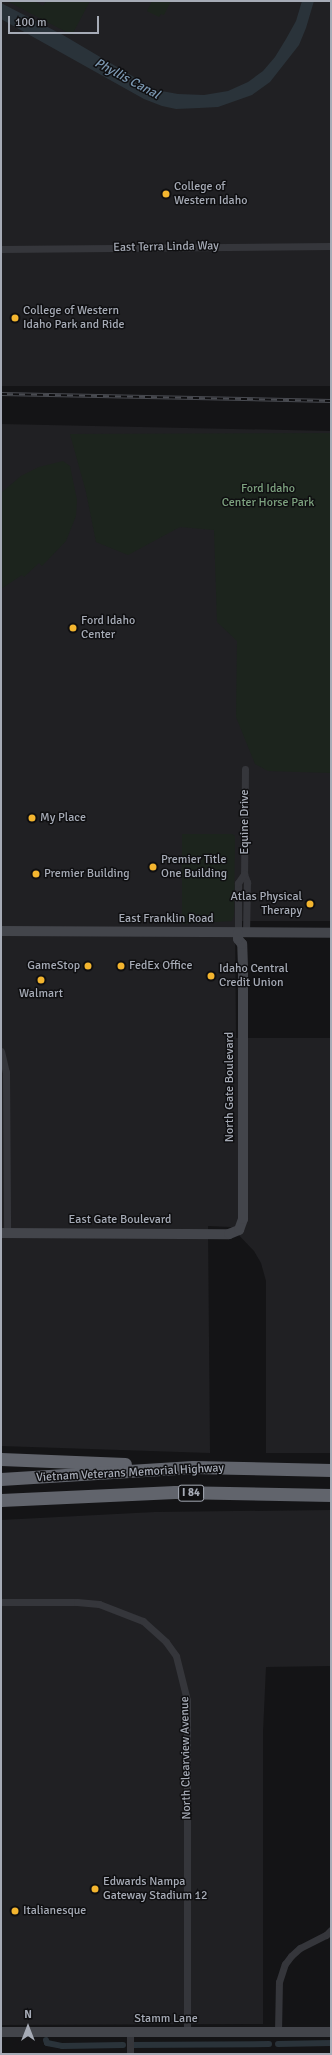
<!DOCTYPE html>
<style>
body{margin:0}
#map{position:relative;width:332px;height:2055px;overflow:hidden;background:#141416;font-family:Signika,sans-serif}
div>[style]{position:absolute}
.built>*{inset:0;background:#202023;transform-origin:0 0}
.green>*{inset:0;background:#1c241d}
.water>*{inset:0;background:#2a333a}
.canal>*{height:6px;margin:-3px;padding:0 3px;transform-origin:3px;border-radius:3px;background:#2a333a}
.street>*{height:7px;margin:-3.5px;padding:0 3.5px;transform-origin:3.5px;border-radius:3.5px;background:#35363b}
.secondary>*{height:10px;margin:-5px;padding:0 5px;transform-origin:5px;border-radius:5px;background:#43454b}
.highway>*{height:13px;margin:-6.5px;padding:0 6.5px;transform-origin:6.5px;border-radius:6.5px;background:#61646c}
.rail>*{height:3.5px;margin-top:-1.75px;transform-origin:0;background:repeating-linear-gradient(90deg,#0f0f11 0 6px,#484a50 0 12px);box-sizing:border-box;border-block:1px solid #484a50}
.dots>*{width:11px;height:11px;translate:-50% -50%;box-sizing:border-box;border:2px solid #0f0f11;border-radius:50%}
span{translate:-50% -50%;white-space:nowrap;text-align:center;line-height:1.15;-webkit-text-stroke:3px #0f0f11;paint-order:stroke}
.shield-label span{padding:1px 3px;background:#0f0f11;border:1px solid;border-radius:3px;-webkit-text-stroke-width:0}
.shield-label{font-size:11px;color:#a6abb6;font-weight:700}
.poi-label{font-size:12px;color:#a6abb6}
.left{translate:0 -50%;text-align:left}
.right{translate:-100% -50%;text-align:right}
.street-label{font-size:12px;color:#a6abb6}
.park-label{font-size:12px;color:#7da27f}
.water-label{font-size:13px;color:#7c98b2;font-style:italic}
.frame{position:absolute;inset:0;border:2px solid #a6abb6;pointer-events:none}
.north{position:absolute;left:8px;top:2007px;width:40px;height:40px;-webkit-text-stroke:3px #0f0f11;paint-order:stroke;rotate:0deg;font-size:11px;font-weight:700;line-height:16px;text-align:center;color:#a6abb6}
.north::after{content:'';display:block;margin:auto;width:14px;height:18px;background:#a6abb6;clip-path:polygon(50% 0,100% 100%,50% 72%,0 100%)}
.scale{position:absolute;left:8px;top:16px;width:91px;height:18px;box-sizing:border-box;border:2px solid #a6abb6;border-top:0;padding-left:5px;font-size:12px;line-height:14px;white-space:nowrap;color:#a6abb6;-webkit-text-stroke:3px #0f0f11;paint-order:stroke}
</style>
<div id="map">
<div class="built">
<div style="left:1px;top:1px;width:330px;height:385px"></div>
<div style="clip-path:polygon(1px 424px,331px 431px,331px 921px,235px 921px,236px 1038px,331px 1038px,331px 1453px,266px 1453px,266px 1281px,261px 1263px,254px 1251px,231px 1227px,208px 1226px,210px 1453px,1px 1446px)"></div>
<div style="clip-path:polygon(331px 1510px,331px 1666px,266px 1667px,263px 1732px,263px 2024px,1px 2025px,1px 1520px,155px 1512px)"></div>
</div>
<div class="green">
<div style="clip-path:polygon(7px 1px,34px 1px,43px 6px,46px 1px,90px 1px,72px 35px)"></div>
<div style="clip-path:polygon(152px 1px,171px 1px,164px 15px,161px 14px,159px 17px,147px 11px)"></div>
<div style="clip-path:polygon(331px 433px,331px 773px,268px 771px,255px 764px,236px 717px,237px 641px,217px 622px,214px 530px,180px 527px,128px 555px,96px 542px,86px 492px,70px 434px)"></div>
<div style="clip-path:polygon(63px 461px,70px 466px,77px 500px,76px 516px,66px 541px,42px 566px,39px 563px,24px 577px,22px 575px,1px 589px,1px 493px,21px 476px,39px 467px)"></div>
<div style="clip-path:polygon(182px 834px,232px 834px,235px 836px,234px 915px,232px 921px,182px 924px)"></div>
</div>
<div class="water">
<div style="clip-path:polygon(302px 1px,314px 1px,306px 28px,299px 45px,270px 82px,252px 95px,218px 107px,199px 108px,176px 109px,162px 106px,144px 99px,1px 19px,1px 3px,63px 35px,156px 90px,178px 94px,204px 95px,228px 91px,248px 82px,263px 71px,275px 57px,286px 39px,296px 21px)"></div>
</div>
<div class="canal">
<div style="left:46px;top:2040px;width:3px;rotate:72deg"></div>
<div style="left:47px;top:2043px;width:15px;rotate:11deg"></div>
<div style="left:62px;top:2046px;width:61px;rotate:-0.9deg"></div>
<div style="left:278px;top:2044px;width:53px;rotate:-1.1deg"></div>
<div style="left:131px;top:2045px;width:138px;rotate:-0.4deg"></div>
</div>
<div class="street">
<div style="left:1px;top:249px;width:330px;rotate:-0.5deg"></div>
<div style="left:245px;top:769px;width:105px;rotate:90.5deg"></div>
<div style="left:244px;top:874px;width:9px;rotate:69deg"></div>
<div style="left:247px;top:882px;width:51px;rotate:91.1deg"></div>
<div style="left:238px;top:933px;width:50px;rotate:-90deg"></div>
<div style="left:238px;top:883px;width:11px;rotate:-56deg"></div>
<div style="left:1px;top:1051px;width:22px;rotate:77deg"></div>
<div style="left:6px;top:1072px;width:161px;rotate:89.6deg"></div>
<div style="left:1px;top:1602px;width:76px"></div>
<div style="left:77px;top:1602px;width:22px;rotate:5deg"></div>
<div style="left:99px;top:1604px;width:47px;rotate:21.1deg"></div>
<div style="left:143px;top:1621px;width:31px;rotate:42deg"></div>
<div style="left:166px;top:1642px;width:17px;rotate:54deg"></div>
<div style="left:176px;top:1656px;width:45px;rotate:76deg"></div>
<div style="left:187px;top:1700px;width:332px;rotate:90deg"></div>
<div style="left:130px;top:2032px;width:22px;rotate:90deg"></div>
<div style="left:278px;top:2032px;width:50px;rotate:-88.9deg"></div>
<div style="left:279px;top:1982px;width:19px;rotate:-72deg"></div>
<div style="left:285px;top:1964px;width:10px;rotate:-53deg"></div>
<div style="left:291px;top:1956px;width:12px;rotate:-42deg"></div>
<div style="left:300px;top:1948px;width:29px;rotate:-27deg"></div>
<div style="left:326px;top:1935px;width:7px;rotate:-45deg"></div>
</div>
<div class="secondary">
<div style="left:1px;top:931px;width:330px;rotate:0.3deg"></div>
<div style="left:1px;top:1233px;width:228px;rotate:0.3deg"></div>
<div style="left:229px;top:1234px;width:11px;rotate:-22deg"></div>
<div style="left:239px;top:1230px;width:12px;rotate:-70deg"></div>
<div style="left:243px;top:1219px;width:252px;rotate:-90deg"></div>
<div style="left:243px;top:967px;width:23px;rotate:-92deg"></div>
<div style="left:242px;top:944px;width:6px;rotate:-129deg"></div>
<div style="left:238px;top:939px;width:6px;rotate:-90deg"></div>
<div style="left:1px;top:2032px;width:330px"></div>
</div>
<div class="highway">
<div style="left:1px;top:1459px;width:124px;rotate:2.3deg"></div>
<div style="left:1px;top:1479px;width:192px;rotate:-3.6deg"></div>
<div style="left:193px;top:1467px;width:138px;rotate:1.2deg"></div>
<div style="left:1px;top:1500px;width:174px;rotate:-2.6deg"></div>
<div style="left:175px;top:1492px;width:156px;rotate:1.1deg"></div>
</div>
<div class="rail">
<div style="left:1px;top:394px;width:330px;rotate:1.2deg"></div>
</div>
<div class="dots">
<div style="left:166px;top:194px;background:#f3b52f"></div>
<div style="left:15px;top:318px;background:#f3b52f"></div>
<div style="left:73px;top:628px;background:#f3b52f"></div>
<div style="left:32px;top:818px;background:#f3b52f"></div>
<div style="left:153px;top:867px;background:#f3b52f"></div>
<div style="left:36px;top:874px;background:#f3b52f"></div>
<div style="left:310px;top:904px;background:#f3b52f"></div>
<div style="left:88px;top:966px;background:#f3b52f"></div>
<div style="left:121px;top:966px;background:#f3b52f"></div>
<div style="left:211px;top:976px;background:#f3b52f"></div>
<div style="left:41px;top:980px;background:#f3b52f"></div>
<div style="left:95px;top:1889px;background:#f3b52f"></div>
<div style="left:15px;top:1911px;background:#f3b52f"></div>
</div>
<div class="shield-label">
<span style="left:191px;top:1493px">I 84</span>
</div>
<div class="poi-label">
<span class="left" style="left:174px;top:194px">College of<br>Western Idaho</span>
<span class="left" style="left:23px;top:318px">College of Western<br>Idaho Park and Ride</span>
<span class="left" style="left:81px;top:628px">Ford Idaho<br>Center</span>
<span class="left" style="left:40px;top:818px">My Place</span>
<span class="left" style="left:161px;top:867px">Premier Title<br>One Building</span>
<span class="left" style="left:44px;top:874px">Premier Building</span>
<span class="right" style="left:302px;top:904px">Atlas Physical<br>Therapy</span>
<span class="right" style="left:80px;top:966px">GameStop</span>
<span class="left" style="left:129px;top:966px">FedEx Office</span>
<span class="left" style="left:219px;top:976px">Idaho Central<br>Credit Union</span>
<span style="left:41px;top:994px">Walmart</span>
<span class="left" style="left:103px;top:1889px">Edwards Nampa<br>Gateway Stadium 12</span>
<span class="left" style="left:23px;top:1911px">Italianesque</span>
</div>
<div class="street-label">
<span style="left:166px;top:247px;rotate:-1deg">East Terra Linda Way</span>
<span style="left:245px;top:822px;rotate:-90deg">Equine Drive</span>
<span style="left:166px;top:919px">East Franklin Road</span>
<span style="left:230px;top:1087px;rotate:-90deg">North Gate Boulevard</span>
<span style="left:120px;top:1220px">East Gate Boulevard</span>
<span style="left:130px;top:1473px;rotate:-3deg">Vietnam Veterans Memorial Highway</span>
<span style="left:186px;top:1758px;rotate:-91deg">North Clearview Avenue</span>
<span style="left:166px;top:2019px">Stamm Lane</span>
</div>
<div class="park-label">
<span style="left:268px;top:496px">Ford Idaho<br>Center Horse Park</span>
</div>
<div class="water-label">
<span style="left:127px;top:79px;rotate:28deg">Phyllis Canal</span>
</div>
<div class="frame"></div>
<div class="north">N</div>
<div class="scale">100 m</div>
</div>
